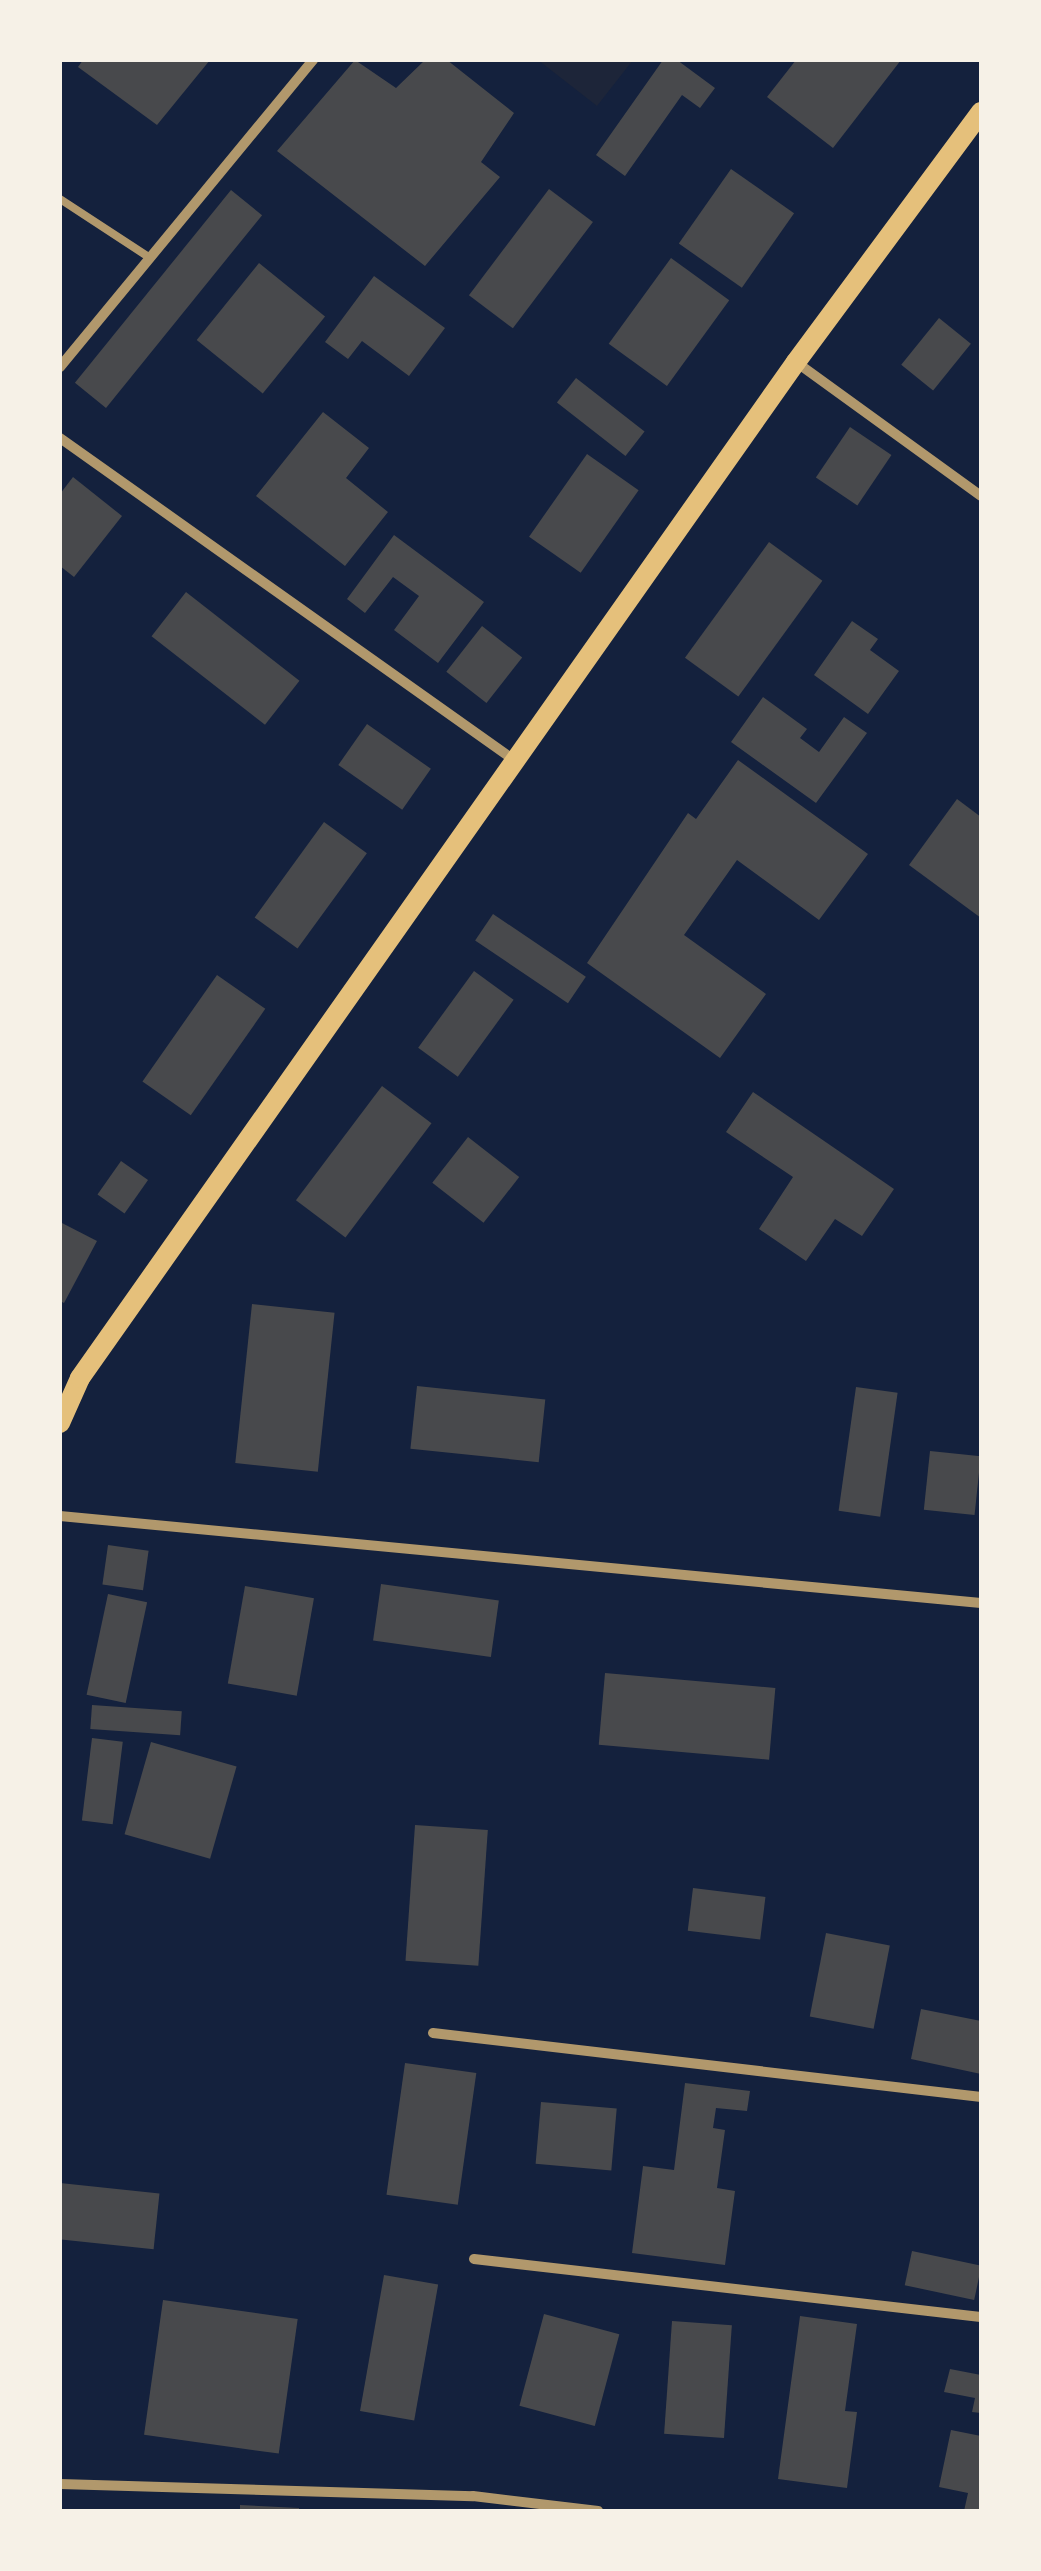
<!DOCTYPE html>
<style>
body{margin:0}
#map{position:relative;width:1041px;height:2571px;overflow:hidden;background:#14213d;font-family:Spectral,serif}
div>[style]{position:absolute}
.green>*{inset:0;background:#1d2539}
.building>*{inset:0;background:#48494c;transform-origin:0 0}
.service>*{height:8px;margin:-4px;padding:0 4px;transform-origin:4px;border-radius:4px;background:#b1986c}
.minor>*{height:10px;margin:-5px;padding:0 5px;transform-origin:5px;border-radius:5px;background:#b1986c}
.secondary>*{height:20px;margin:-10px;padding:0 10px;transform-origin:10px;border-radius:10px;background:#e5c07b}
span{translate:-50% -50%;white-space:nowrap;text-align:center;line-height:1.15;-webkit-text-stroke:8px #f6f1e7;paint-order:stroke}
.frame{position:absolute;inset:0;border:62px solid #f6f1e7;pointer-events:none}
</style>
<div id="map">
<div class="green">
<div style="clip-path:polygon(538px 60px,633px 60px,597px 106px)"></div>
</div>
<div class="building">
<div style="clip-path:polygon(83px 60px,210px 60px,157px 125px,78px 67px)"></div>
<div style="clip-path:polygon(355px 60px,396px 88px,425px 60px,447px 60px,514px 113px,481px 162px,500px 177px,425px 266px,277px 151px)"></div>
<div style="clip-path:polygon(663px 60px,677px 60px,715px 88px,700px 108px,682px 95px,625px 176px,596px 155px)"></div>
<div style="clip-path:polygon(796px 60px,901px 60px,833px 148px,767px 97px)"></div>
<div style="left:731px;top:169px;width:77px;height:91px;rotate:35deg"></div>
<div style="left:549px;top:189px;width:55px;height:133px;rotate:37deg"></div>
<div style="left:231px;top:190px;width:40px;height:248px;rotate:39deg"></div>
<div style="left:671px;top:258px;width:72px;height:106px;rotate:36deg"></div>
<div style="left:259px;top:263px;width:85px;height:99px;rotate:39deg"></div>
<div style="clip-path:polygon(374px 276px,445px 328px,409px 376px,362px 341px,348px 359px,325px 342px)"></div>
<div style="left:939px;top:318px;width:41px;height:60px;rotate:39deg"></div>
<div style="left:576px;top:378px;width:87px;height:31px;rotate:38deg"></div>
<div style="clip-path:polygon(323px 412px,369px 448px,346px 478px,388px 512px,345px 566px,256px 496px)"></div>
<div style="left:850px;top:427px;width:50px;height:61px;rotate:34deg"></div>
<div style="left:587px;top:454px;width:63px;height:101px;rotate:35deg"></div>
<div style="clip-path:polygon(73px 477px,122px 516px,74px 577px,60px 566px,60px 494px)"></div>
<div style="clip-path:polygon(394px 535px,484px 602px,438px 663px,394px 630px,419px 596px,393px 577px,365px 613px,347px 599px)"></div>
<div style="left:769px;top:542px;width:66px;height:143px;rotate:36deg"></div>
<div style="left:186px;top:592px;width:144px;height:56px;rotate:38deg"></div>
<div style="clip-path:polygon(852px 621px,878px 639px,870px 650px,899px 671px,868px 714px,814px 675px)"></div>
<div style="left:482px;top:626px;width:51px;height:58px;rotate:38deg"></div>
<div style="clip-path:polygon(763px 697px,807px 729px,800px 738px,819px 752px,844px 717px,867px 733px,816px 803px,731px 742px)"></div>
<div style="left:367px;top:724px;width:78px;height:50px;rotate:35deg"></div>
<div style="clip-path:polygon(738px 760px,868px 854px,819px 920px,737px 860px,684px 935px,766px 994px,720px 1058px,587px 963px,688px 813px,696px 819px)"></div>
<div style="clip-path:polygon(957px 799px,981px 817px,981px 918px,909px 865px)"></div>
<div style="left:324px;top:822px;width:53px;height:118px;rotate:36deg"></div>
<div style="left:493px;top:914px;width:112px;height:32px;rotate:34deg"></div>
<div style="left:474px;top:971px;width:49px;height:95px;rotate:36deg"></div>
<div style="left:217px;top:975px;width:59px;height:130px;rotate:35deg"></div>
<div style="left:382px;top:1086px;width:62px;height:143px;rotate:37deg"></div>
<div style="clip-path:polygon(753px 1092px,894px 1189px,862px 1236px,835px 1219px,806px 1261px,759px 1229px,793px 1177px,726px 1132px)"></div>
<div style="left:468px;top:1137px;width:65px;height:58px;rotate:38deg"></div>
<div style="left:121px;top:1161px;width:33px;height:41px;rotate:35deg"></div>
<div style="clip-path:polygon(60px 1222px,97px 1241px,64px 1303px,60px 1301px)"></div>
<div style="left:252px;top:1304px;width:83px;height:160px;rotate:6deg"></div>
<div style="left:417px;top:1386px;width:129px;height:63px;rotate:6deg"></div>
<div style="left:856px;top:1387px;width:42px;height:125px;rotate:8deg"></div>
<div style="left:930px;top:1451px;width:51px;height:59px;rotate:6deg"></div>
<div style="left:108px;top:1545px;width:41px;height:40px;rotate:8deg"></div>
<div style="left:381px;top:1584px;width:119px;height:57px;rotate:8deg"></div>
<div style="left:245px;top:1586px;width:70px;height:99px;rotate:10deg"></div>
<div style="left:108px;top:1594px;width:40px;height:103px;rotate:12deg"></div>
<div style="left:605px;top:1673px;width:171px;height:72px;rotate:5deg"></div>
<div style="left:92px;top:1705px;width:90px;height:24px;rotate:4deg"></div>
<div style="left:92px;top:1738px;width:31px;height:83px;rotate:7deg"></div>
<div style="left:151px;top:1742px;width:89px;height:96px;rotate:16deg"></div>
<div style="left:415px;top:1825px;width:73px;height:136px;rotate:4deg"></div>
<div style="left:693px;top:1888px;width:73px;height:43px;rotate:7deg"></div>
<div style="left:826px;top:1933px;width:65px;height:85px;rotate:11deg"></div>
<div style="clip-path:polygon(921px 2009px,981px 2021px,981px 2074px,911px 2059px)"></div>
<div style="left:405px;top:2063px;width:72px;height:133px;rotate:8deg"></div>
<div style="clip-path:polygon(685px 2083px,750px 2091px,747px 2111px,716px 2108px,713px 2128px,725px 2130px,717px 2188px,735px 2191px,725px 2265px,632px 2253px,643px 2166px,674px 2170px)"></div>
<div style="left:541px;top:2102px;width:76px;height:62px;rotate:5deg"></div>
<div style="left:60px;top:2183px;width:100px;height:56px;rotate:6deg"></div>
<div style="left:912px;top:2251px;width:71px;height:35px;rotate:12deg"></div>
<div style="left:384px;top:2275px;width:55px;height:138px;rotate:10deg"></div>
<div style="left:163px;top:2300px;width:136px;height:136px;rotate:8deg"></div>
<div style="left:544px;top:2314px;width:78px;height:95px;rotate:15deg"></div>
<div style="clip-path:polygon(800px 2316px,857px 2324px,845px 2411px,857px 2412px,847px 2488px,778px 2479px)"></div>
<div style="left:672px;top:2321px;width:60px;height:113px;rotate:4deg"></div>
<div style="clip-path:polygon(950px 2369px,981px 2375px,981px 2413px,972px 2412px,975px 2398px,944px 2392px)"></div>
<div style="clip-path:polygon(951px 2430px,981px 2436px,981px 2511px,964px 2511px,968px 2493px,939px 2487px)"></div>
<div style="clip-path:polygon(240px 2505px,299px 2508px,299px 2511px,240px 2511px)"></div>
</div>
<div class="service">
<div style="left:60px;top:199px;width:108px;rotate:33.2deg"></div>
</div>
<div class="minor">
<div style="left:796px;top:362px;width:228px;rotate:35.9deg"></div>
<div style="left:60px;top:367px;width:398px;rotate:-50.5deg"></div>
<div style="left:60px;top:438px;width:557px;rotate:35.35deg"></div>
<div style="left:60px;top:1516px;width:925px;rotate:5.4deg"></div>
<div style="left:433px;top:2033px;width:552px;rotate:6.66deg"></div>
<div style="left:474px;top:2259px;width:510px;rotate:6.53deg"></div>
<div style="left:60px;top:2484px;width:413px;rotate:1.7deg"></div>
<div style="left:473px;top:2496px;width:126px;rotate:6.8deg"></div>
</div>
<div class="secondary">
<div style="left:60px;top:1423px;width:49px;rotate:-66deg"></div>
<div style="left:80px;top:1378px;width:1243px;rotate:-54.83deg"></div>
<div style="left:796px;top:362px;width:311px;rotate:-53.5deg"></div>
</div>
<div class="frame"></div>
</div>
